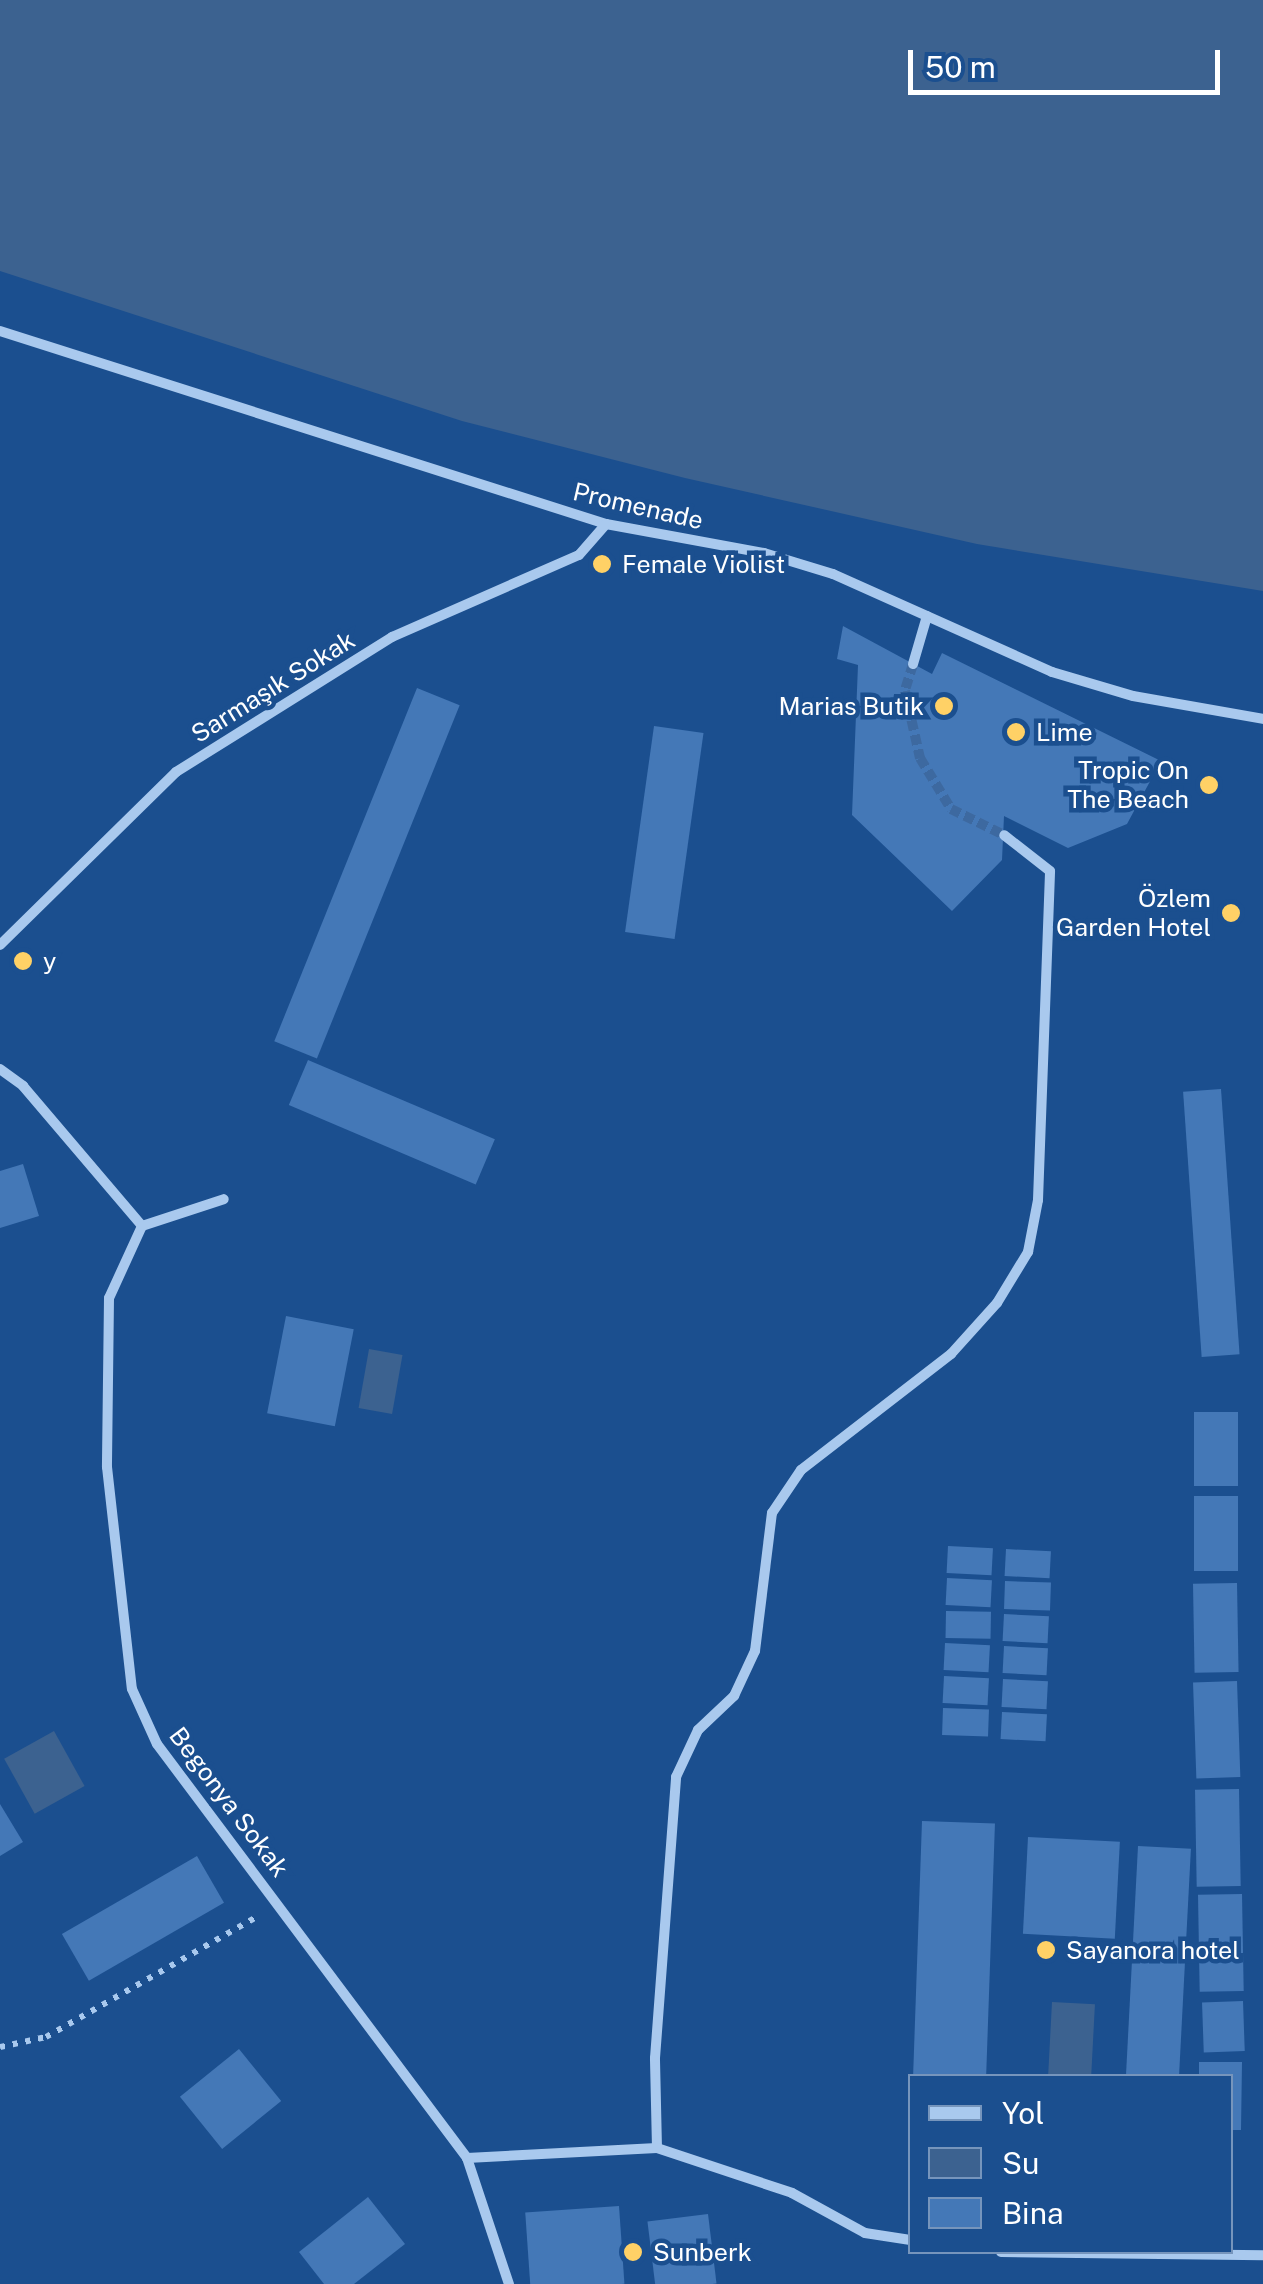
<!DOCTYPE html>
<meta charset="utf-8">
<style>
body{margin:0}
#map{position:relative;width:1263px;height:2284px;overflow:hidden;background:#1b4f8f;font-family:"Public Sans",sans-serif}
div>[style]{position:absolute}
.water>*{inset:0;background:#3c6290;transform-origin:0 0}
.building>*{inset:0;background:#4478b7;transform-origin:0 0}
.street-tunnel>*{height:10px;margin-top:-5px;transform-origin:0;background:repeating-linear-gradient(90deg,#3d69a0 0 10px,transparent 0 15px)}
.path>*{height:6px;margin-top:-3px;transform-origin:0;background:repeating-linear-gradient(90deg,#a9c9ee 0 5px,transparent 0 13px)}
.street>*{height:10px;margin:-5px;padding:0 5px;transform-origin:5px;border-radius:5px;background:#a9c9ee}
.dots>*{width:28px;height:28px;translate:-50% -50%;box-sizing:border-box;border:5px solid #1b4f8f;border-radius:50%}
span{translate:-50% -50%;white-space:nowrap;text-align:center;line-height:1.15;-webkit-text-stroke:9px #1b4f8f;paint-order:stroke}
.street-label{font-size:25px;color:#fff}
.poi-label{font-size:25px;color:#fff}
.left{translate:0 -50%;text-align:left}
.right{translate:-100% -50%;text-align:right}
.legend{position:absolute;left:908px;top:2074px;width:325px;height:180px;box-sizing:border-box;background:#1b4f8f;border:2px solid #7695bc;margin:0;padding:12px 18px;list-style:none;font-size:30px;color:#fff}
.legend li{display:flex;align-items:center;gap:20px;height:50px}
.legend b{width:50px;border:2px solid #7695bc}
.scale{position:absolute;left:908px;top:50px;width:312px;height:45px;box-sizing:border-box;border:5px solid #fff;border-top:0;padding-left:12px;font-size:30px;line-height:35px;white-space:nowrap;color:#fff;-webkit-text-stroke:8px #1b4f8f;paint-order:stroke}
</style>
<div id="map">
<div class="water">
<div style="clip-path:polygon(0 0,1263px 0,1263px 591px,977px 544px,685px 478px,462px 421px,0 271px)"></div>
<div style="left:369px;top:1349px;width:34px;height:60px;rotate:10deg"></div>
<div style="left:54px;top:1731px;width:63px;height:57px;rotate:61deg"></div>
<div style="left:1052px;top:2002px;width:43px;height:74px;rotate:3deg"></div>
</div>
<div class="building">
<div style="clip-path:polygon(843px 626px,932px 674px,942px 653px,1161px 761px,1127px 824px,1068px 848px,1004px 816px,1002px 860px,952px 911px,852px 815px,858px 665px,837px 659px)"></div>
<div style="left:417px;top:688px;width:46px;height:381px;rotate:22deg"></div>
<div style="left:654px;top:726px;width:50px;height:208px;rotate:8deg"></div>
<div style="left:308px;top:1060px;width:203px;height:49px;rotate:23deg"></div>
<div style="left:1221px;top:1089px;width:266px;height:38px;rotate:86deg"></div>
<div style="clip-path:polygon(23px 1164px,39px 1216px,0 1228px,0 1171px)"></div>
<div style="left:286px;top:1316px;width:69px;height:99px;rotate:11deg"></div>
<div style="left:1194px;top:1412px;width:44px;height:74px"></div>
<div style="left:1194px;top:1496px;width:44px;height:75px"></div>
<div style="left:948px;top:1546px;width:45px;height:27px;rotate:3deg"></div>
<div style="left:1006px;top:1549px;width:45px;height:27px;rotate:3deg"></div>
<div style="left:947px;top:1578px;width:45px;height:27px;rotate:3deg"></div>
<div style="left:1005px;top:1581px;width:46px;height:28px;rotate:2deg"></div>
<div style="left:1237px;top:1583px;width:89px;height:44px;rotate:89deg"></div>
<div style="left:946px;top:1611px;width:45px;height:27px;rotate:1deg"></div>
<div style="left:1004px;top:1614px;width:45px;height:27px;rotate:3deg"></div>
<div style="left:945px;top:1643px;width:45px;height:27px;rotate:3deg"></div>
<div style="left:1004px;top:1646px;width:44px;height:27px;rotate:3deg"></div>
<div style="left:944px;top:1676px;width:45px;height:27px;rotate:3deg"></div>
<div style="left:1003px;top:1679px;width:45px;height:28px;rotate:3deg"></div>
<div style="left:1237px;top:1681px;width:96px;height:44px;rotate:88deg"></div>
<div style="left:943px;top:1708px;width:46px;height:27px;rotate:2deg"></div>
<div style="left:1002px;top:1712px;width:45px;height:27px;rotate:3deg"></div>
<div style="left:1239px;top:1789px;width:97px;height:44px;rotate:89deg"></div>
<div style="clip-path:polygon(0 1804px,23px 1842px,0 1856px)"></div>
<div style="left:922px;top:1821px;width:73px;height:255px;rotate:2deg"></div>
<div style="left:1028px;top:1837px;width:92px;height:97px;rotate:3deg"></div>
<div style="left:1138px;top:1846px;width:53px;height:230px;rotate:3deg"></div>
<div style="left:197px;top:1856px;width:54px;height:156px;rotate:60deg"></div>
<div style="left:1242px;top:1894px;width:97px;height:44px;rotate:89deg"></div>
<div style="left:1243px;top:2001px;width:50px;height:41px;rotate:88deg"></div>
<div style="left:239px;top:2049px;width:67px;height:76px;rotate:51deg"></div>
<div style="clip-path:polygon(1199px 2062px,1242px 2062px,1241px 2130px,1230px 2130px,1230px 2076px,1199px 2076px)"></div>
<div style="clip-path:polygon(368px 2197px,405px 2244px,354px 2284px,324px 2284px,299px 2252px)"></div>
<div style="left:619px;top:2206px;width:78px;height:94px;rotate:86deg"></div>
<div style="left:708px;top:2214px;width:70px;height:61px;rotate:83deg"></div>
</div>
<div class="street-tunnel">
<div style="left:913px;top:664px;width:28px;rotate:107deg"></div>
<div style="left:905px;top:691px;width:69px;rotate:77.4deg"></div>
<div style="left:920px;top:758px;width:60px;rotate:58.7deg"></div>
<div style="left:951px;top:809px;width:59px;rotate:26.1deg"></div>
</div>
<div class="path">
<div style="left:0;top:2047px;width:47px;rotate:-12.3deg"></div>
<div style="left:46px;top:2037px;width:241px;rotate:-29.7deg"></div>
</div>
<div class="street">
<div style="left:0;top:331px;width:636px;rotate:17.67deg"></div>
<div style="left:606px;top:524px;width:161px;rotate:10.4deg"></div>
<div style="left:764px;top:553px;width:72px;rotate:16.9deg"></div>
<div style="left:833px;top:574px;width:240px;rotate:24.1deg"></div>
<div style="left:1052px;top:672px;width:84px;rotate:16.5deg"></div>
<div style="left:1133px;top:696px;width:132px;rotate:10deg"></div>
<div style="left:913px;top:664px;width:50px;rotate:-73.7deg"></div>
<div style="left:0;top:945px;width:247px;rotate:-44.5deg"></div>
<div style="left:176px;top:772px;width:255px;rotate:-32deg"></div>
<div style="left:392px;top:637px;width:204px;rotate:-23.7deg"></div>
<div style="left:579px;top:555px;width:41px;rotate:-48.9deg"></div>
<div style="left:0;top:1069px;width:29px;rotate:36deg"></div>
<div style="left:23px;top:1086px;width:184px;rotate:49.6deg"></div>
<div style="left:142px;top:1226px;width:79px;rotate:114.6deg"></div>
<div style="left:109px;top:1298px;width:169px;rotate:90.7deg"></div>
<div style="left:107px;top:1467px;width:223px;rotate:83.6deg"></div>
<div style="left:132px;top:1689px;width:60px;rotate:65.6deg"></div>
<div style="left:157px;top:1744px;width:517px;rotate:53.17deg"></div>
<div style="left:467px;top:2158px;width:133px;rotate:71.6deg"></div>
<div style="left:142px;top:1226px;width:86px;rotate:-18.2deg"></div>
<div style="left:657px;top:2148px;width:90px;rotate:-91.3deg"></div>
<div style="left:655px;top:2058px;width:282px;rotate:-85.7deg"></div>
<div style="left:676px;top:1777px;width:52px;rotate:-64.9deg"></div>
<div style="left:698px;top:1730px;width:50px;rotate:-43.4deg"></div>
<div style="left:734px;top:1696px;width:50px;rotate:-65deg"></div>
<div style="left:755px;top:1651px;width:139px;rotate:-83deg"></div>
<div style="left:772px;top:1513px;width:52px;rotate:-56deg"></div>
<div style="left:801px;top:1470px;width:190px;rotate:-37.7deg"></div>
<div style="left:951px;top:1354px;width:69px;rotate:-48deg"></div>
<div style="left:997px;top:1303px;width:60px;rotate:-58.7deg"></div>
<div style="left:1028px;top:1252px;width:53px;rotate:-79.1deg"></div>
<div style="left:1038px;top:1200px;width:329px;rotate:-87.9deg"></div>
<div style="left:1050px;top:871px;width:58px;rotate:-142deg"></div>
<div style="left:467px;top:2158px;width:190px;rotate:-3deg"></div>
<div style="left:657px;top:2148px;width:142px;rotate:18.4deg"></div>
<div style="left:792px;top:2193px;width:83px;rotate:28.7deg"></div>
<div style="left:865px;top:2233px;width:46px;rotate:8.8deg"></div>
<div style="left:1001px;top:2252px;width:262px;rotate:0.7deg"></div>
</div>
<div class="dots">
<div style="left:602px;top:564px;background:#ffd166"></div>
<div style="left:944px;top:706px;background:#ffd166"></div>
<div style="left:1016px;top:732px;background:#ffd166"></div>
<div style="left:1209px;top:785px;background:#ffd166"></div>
<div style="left:1231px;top:913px;background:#ffd166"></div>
<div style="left:23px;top:961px;background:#ffd166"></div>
<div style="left:1046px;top:1950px;background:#ffd166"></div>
<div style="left:633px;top:2252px;background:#ffd166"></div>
</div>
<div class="street-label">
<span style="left:638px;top:506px;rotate:13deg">Promenade</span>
<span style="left:273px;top:687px;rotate:-32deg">Sarmaşık Sokak</span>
<span style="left:229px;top:1802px;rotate:53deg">Begonya Sokak</span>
</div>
<div class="poi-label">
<span class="left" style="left:622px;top:564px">Female Violist</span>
<span class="right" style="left:924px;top:706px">Marias Butik</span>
<span class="left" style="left:1036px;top:732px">Lime</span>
<span class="right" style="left:1189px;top:785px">Tropic On<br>The Beach</span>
<span class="right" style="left:1211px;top:913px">Özlem<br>Garden Hotel</span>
<span class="left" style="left:43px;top:961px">y</span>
<span class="left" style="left:1066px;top:1950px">Sayanora hotel</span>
<span class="left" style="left:653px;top:2252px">Sunberk</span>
</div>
<ul class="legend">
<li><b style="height:12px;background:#a9c9ee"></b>Yol</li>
<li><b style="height:28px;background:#3c6290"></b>Su</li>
<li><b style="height:28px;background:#4478b7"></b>Bina</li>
</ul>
<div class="scale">50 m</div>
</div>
